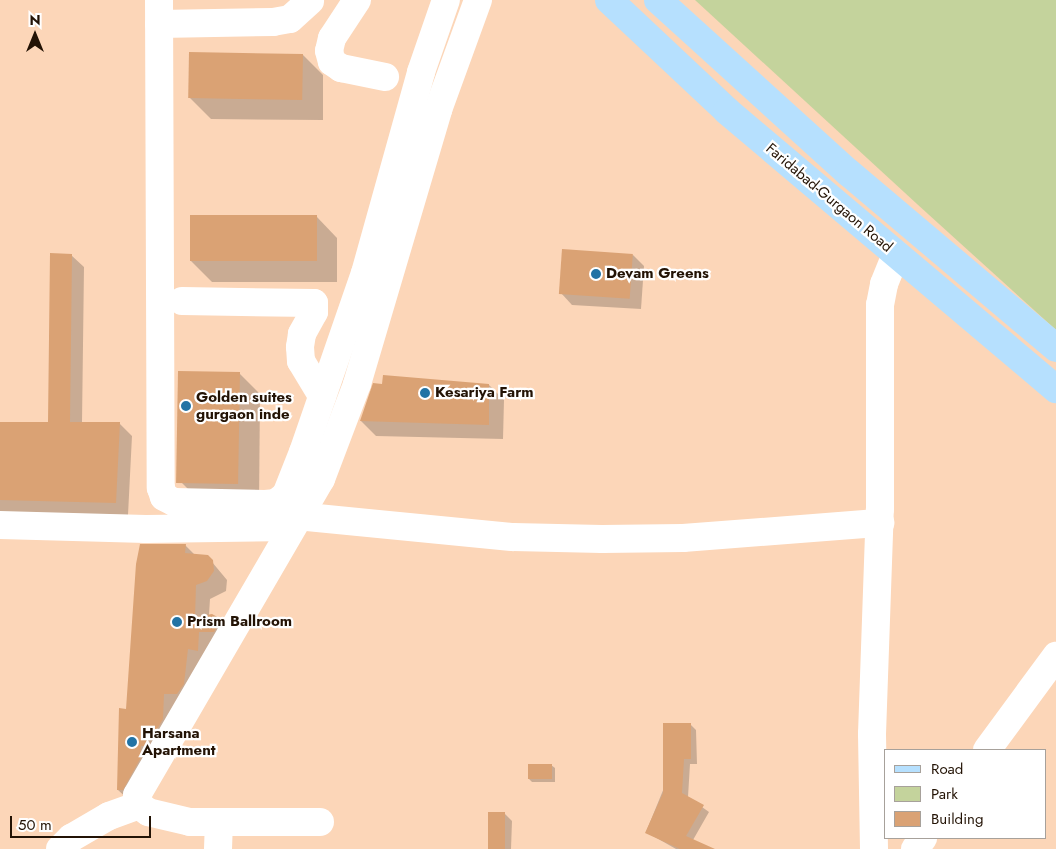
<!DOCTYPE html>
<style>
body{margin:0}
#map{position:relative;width:1056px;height:849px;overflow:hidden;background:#fcd6b8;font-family:Jost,sans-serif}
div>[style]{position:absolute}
.green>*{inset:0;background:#c4d39c}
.shadow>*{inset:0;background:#0003}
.building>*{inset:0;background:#daa274;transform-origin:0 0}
.minor>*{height:28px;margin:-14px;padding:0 14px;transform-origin:14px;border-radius:14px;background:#fff}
.major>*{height:28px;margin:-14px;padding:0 14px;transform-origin:14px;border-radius:14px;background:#b6e0fe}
.dots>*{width:14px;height:14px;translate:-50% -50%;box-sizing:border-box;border:2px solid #fff;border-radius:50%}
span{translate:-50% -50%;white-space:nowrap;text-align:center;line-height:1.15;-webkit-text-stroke:4.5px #fff;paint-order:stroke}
.street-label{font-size:15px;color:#231305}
.poi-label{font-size:15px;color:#231305;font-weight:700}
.left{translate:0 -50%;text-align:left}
.legend{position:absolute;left:884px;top:749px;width:162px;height:90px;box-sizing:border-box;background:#fff;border:1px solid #a7a19b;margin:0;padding:6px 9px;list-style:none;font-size:15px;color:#231305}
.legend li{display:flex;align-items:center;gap:10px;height:25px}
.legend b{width:25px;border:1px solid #a7a19b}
.north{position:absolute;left:10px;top:10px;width:50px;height:50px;-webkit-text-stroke:4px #fff;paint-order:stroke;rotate:0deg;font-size:14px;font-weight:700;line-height:20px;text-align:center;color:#231305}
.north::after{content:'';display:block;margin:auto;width:18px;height:22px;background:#231305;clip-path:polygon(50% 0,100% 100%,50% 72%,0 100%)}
.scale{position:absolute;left:10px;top:816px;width:141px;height:22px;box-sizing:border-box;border:2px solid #231305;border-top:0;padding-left:6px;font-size:15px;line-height:18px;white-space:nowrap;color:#231305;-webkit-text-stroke:4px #fff;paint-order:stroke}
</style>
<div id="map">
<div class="green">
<div style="clip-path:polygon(695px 0,1056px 0,1056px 330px,917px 204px)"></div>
</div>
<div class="shadow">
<div style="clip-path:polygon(302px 54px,323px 75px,323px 120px,211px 119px,190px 98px)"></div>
<div style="clip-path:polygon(316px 216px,337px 238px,337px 282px,212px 282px,191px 261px)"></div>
<div style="clip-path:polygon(71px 255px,84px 267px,82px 423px,119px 423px,132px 436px,128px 515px,0 512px,0 423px,49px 423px)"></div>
<div style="clip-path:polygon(633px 255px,644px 266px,641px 309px,572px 305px,561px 293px)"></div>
<div style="clip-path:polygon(239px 373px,260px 394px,259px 504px,202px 503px,181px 482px)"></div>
<div style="clip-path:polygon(383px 385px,489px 385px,504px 400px,503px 439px,376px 436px,361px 421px)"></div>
<div style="clip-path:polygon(185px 545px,195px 555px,207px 556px,227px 580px,226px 591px,210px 599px,209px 615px,221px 620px,235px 634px,132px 803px,118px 790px,128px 710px)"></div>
<div style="clip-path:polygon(690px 724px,696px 730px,697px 764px,690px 764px,688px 797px,709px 812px,693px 840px,697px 849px,676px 849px,646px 832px)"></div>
<div style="clip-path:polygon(551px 765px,555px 768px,555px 782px,532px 782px,529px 779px)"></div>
<div style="clip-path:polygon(504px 813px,512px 821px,511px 849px,489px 849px)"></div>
</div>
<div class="building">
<div style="left:189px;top:52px;width:114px;height:46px;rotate:1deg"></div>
<div style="left:190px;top:215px;width:127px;height:46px"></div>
<div style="left:562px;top:249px;width:71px;height:45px;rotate:4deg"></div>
<div style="clip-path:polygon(50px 253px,72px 254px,70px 422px,120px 422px,116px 503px,0 500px,0 422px,48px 422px)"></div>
<div style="left:240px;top:372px;width:112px;height:62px;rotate:91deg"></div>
<div style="clip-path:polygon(383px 375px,489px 384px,489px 425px,360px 421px,373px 383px,382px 384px)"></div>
<div style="clip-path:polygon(140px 544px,186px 544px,185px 553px,208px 555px,213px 560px,214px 571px,207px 581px,196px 585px,195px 617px,212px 614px,221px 619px,214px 632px,199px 632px,198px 651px,188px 649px,184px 684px,177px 694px,164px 694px,163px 719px,152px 738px,147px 738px,146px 746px,141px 746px,140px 759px,123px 790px,117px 790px,119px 708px,126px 709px,136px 564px)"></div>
<div style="clip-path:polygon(663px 723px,691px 723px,691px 759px,684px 759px,682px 793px,704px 805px,686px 836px,715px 849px,680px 849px,645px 833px,663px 793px)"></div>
<div style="left:528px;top:764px;width:24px;height:15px"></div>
<div style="left:488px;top:812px;width:17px;height:37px"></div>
</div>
<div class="minor">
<div style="left:159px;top:0;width:488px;rotate:89.8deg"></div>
<div style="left:161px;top:488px;width:9px;rotate:72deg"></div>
<div style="left:164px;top:497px;width:11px;rotate:27deg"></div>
<div style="left:174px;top:502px;width:91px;rotate:1.3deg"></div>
<div style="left:265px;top:504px;width:11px;rotate:-5deg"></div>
<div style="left:276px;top:503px;width:13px;rotate:-39deg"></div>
<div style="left:286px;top:495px;width:46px;rotate:-68.4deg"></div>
<div style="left:303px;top:452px;width:189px;rotate:-70.9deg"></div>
<div style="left:365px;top:273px;width:209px;rotate:-74.4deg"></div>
<div style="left:421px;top:72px;width:76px;rotate:-70.9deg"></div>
<div style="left:357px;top:0;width:45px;rotate:123.3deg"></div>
<div style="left:332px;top:38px;width:13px;rotate:103deg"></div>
<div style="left:329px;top:51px;width:11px;rotate:75deg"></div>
<div style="left:332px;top:62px;width:11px;rotate:34deg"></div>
<div style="left:341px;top:68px;width:45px;rotate:11.6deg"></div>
<div style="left:159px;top:24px;width:114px;rotate:-1deg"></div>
<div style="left:273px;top:22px;width:17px;rotate:-10deg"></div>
<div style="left:290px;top:19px;width:27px;rotate:-42deg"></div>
<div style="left:182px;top:301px;width:132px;rotate:0.9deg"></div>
<div style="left:314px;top:303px;width:9px;rotate:90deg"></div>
<div style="left:314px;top:312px;width:25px;rotate:119deg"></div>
<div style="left:302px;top:334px;width:13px;rotate:99deg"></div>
<div style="left:300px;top:347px;width:14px;rotate:86deg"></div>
<div style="left:301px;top:361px;width:41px;rotate:59deg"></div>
<div style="left:297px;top:516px;width:217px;rotate:5.6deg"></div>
<div style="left:513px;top:537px;width:89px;rotate:1.3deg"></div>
<div style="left:602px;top:539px;width:81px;rotate:-0.7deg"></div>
<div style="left:683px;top:538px;width:198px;rotate:-4.4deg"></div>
<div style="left:0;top:525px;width:146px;rotate:1.6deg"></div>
<div style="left:146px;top:529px;width:145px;rotate:-0.8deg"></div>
<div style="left:987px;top:750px;width:117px;rotate:-53.7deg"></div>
<div style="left:320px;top:822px;width:130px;rotate:180deg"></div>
<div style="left:190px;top:822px;width:43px;rotate:-166.6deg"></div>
<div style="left:148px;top:812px;width:11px;rotate:-142deg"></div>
<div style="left:139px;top:805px;width:10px;rotate:-101deg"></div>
<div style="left:137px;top:795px;width:366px;rotate:-59.8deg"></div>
<div style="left:321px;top:479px;width:102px;rotate:-69.2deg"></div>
<div style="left:357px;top:384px;width:286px;rotate:-73.5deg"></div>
<div style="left:438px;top:110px;width:117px;rotate:-70deg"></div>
<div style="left:60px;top:849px;width:16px;rotate:-45deg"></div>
<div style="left:71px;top:838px;width:44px;rotate:-30.1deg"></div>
<div style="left:109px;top:816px;width:32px;rotate:-20deg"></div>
<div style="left:218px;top:849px;width:26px;rotate:-88deg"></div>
<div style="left:874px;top:849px;width:115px;rotate:-91deg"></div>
<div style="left:872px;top:734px;width:225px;rotate:-88deg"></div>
<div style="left:880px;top:509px;width:204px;rotate:-90deg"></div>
<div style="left:880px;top:305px;width:21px;rotate:-79deg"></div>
<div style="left:884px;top:284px;width:32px;rotate:-68deg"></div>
<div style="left:915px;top:849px;width:14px;rotate:-54deg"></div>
</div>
<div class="major">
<div style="left:609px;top:0;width:162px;rotate:43.2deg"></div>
<div style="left:727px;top:111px;width:431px;rotate:40.2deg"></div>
<div style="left:658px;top:0;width:258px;rotate:42.2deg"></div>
<div style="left:849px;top:173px;width:271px;rotate:40.2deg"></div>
</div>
<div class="dots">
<div style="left:596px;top:274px;background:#2273a5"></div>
<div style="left:425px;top:393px;background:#2273a5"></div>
<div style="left:186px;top:406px;background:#2273a5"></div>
<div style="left:177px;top:622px;background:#2273a5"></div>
<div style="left:132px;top:742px;background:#2273a5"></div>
</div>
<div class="street-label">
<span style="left:829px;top:198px;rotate:40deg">Faridabad-Gurgaon Road</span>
</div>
<div class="poi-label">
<span class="left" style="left:606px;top:274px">Devam Greens</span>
<span class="left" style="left:435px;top:393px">Kesariya Farm</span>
<span class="left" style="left:196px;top:406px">Golden suites<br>gurgaon inde</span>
<span class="left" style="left:187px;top:622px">Prism Ballroom</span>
<span class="left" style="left:142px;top:742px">Harsana<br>Apartment</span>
</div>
<ul class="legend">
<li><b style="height:6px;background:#b6e0fe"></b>Road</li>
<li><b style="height:14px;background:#c4d39c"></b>Park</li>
<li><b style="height:14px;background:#daa274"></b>Building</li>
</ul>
<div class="north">N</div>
<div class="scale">50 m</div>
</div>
